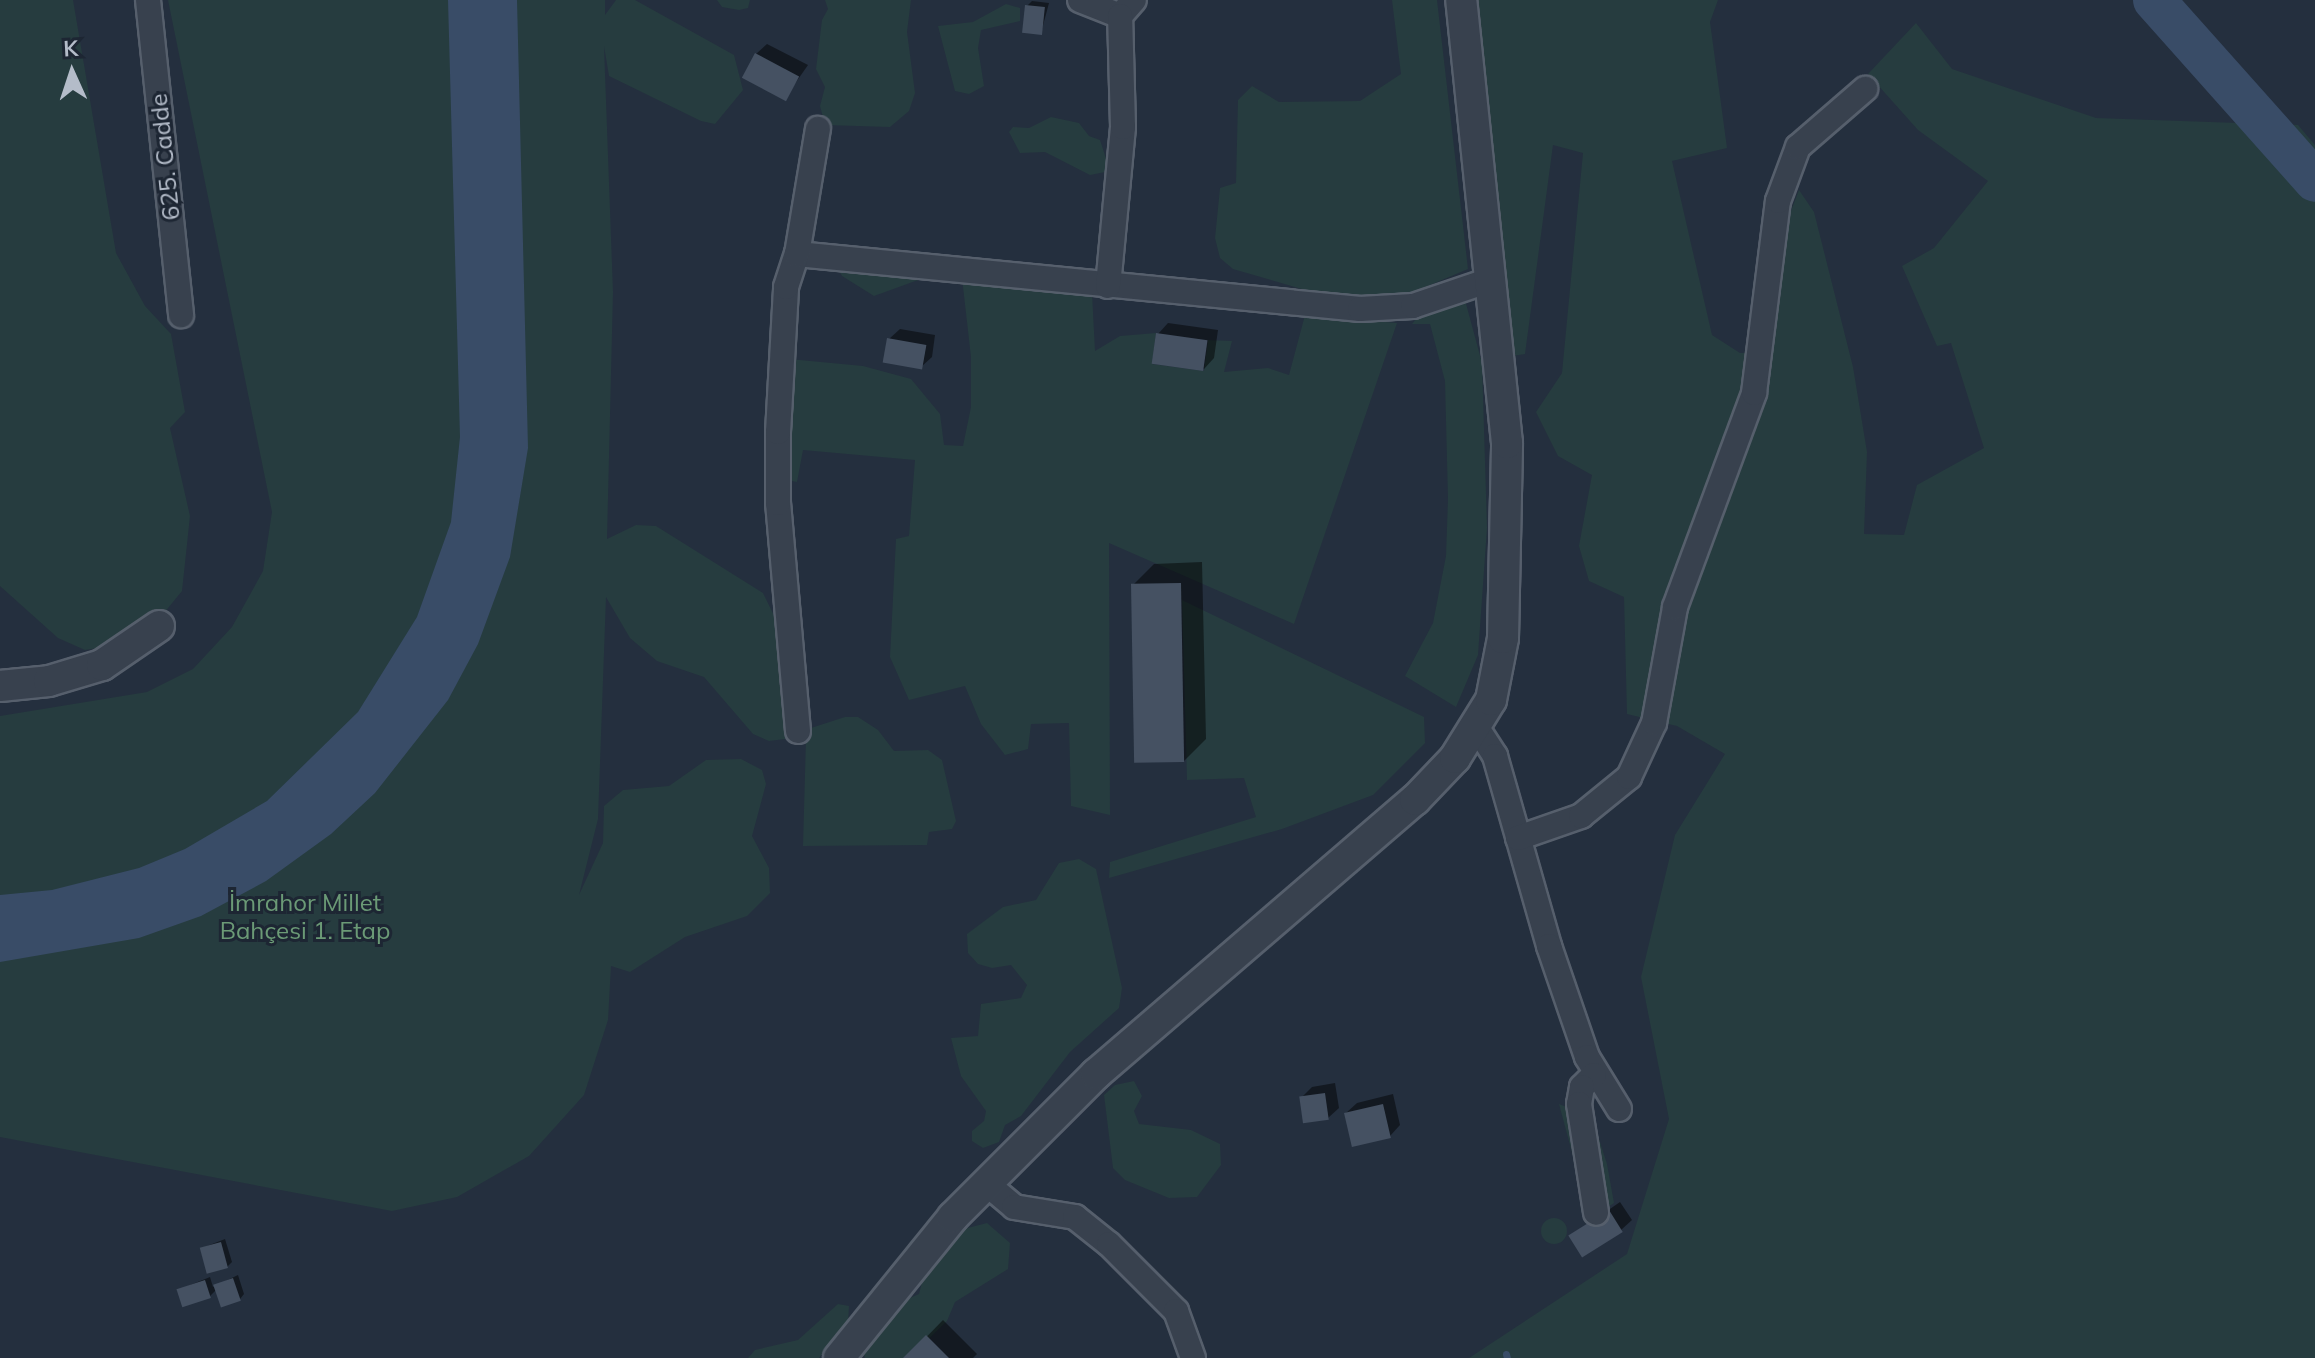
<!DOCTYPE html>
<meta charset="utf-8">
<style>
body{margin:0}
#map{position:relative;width:2315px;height:1358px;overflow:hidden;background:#242f3e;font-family:Mulish,sans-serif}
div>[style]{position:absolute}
.green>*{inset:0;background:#263c3f}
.round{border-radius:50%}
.water>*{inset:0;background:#394c67}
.shadow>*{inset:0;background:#0007}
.stream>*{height:7px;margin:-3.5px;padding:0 3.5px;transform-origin:3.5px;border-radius:3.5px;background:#394c67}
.river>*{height:42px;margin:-21px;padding:0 21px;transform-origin:21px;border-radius:21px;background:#394c67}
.building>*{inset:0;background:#455162;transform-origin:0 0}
.roads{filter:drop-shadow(2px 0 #565f6c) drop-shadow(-2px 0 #565f6c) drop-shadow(0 2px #565f6c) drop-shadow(0 -2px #565f6c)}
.minor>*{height:24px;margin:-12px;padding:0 12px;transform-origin:12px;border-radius:12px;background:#38414e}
.tertiary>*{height:30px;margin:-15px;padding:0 15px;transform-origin:15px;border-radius:15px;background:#38414e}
span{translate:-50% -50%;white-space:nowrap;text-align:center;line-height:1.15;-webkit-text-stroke:6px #1d2633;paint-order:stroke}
.street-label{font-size:24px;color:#b4bcc9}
.park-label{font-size:24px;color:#6b9a76}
.north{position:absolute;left:32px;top:32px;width:80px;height:80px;-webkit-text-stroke:6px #1d2633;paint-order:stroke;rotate:357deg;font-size:22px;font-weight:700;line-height:32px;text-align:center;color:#b4bcc9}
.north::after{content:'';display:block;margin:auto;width:28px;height:36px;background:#b4bcc9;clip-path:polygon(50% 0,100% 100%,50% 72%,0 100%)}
</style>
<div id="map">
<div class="green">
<div style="clip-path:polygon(0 0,73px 0,116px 253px,145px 306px,171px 334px,185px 412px,170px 428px,190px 516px,182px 591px,159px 619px,110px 646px,85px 650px,58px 638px,0 586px)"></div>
<div style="clip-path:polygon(168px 0,605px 0,605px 15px,616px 0,635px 0,734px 55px,743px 90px,715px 124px,701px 121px,609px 76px,604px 46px,613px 292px,607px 539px,636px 525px,656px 526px,763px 593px,783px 634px,788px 666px,785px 739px,769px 741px,753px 734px,704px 677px,657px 661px,630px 638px,606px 597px,598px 819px,579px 895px,603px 843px,604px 806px,623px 790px,669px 786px,706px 760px,741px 759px,762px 770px,766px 784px,752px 836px,769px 868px,770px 893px,747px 916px,685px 937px,630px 972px,611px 966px,608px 1020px,584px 1095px,529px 1156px,457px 1197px,392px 1211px,0 1137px,0 716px,147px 692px,193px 669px,232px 627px,263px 571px,272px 512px)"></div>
<div style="clip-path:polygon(717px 0,750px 0,748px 8px,739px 10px,722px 7px)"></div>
<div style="clip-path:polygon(825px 0,911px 0,907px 32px,915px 93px,909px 111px,890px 127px,825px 125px,820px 106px,825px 87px,816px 69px,822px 20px,828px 9px)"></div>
<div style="clip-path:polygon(1392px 0,1437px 0,1468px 269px,1392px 301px,1336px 299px,1233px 269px,1220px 258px,1215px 238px,1220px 188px,1236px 183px,1238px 100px,1252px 86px,1279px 102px,1360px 101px,1401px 74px)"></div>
<div style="clip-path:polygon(1470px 0,1718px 0,1710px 22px,1727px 148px,1672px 161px,1712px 335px,1740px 353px,1772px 353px,1789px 216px,1799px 190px,1814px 212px,1853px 367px,1867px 452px,1864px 534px,1904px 535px,1917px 485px,1984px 448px,1951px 343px,1937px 346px,1902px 266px,1934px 248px,1988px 181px,1918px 130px,1868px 74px,1916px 23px,1952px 69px,2096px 118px,2298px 125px,2315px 145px,2315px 1358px,1469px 1358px,1627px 1254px,1669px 1119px,1641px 977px,1675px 835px,1725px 754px,1677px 726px,1627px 714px,1624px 597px,1589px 581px,1579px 546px,1592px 475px,1558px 456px,1536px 412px,1562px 373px,1583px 153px,1553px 145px,1525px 354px,1512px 356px)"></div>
<div style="clip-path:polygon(1006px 4px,1020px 8px,1020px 21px,981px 30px,978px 48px,984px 86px,969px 94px,955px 91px,938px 26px,973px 22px)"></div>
<div style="clip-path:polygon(1051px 117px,1079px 123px,1089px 136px,1100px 140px,1110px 171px,1090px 175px,1045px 152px,1020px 153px,1009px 132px,1013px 127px,1029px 128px)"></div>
<div style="clip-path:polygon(855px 247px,875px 250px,932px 275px,874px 296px,842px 276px,835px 264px,840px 253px)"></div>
<div style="clip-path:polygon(962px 278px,1092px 293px,1095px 351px,1120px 336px,1156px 333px,1152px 364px,1204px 371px,1208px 340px,1232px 341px,1224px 372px,1268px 368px,1289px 375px,1305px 315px,1397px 323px,1294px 624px,1109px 543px,1110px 815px,1071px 806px,1069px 723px,1031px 724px,1028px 749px,1005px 755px,981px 724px,965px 686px,909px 700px,890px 657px,896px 539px,909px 536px,915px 460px,803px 450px,797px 482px,787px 480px,789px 359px,863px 366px,911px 379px,940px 414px,944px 445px,963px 446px,971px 407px,971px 357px)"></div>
<div style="clip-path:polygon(1465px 300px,1482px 363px,1487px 528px,1478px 655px,1456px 707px,1405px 676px,1433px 623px,1446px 556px,1448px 499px,1445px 381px,1430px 324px,1412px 324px,1420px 314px)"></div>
<div style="clip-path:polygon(1182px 600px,1424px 717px,1425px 743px,1373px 795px,1282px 829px,1109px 878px,1110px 862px,1256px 817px,1244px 778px,1187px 780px)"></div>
<div style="clip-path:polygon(845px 717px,858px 717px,878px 730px,894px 751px,928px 750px,942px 760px,956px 821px,952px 829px,929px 832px,927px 845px,803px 846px,806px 738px,811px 728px)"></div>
<div style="clip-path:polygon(1079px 859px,1096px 869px,1122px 988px,1119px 1008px,1070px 1052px,1021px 1116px,1005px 1125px,999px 1142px,983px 1148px,972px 1141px,972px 1131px,984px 1121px,986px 1111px,961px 1076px,951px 1038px,978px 1036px,981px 1004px,1021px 998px,1027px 985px,1011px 965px,992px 968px,978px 964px,968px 953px,967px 934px,1003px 907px,1036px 900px,1059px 863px)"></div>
<div style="clip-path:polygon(1134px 1081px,1142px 1096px,1134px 1111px,1139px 1124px,1191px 1130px,1220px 1144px,1221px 1165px,1197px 1197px,1169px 1198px,1125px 1180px,1113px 1168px,1104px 1095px,1115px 1085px)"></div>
<div style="clip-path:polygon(1559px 1104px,1592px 1117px,1607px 1164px,1614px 1203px,1608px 1207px,1587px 1197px,1581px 1186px)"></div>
<div class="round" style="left:1541px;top:1218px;width:26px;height:26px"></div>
<div style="clip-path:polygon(987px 1223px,1010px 1243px,1008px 1269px,955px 1302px,947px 1321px,909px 1358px,865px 1358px,860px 1341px,890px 1307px,919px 1294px,926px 1267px,956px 1231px)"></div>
<div style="clip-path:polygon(838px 1304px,849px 1306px,848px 1323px,819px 1358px,748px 1358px,755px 1350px,798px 1340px)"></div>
</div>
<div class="water">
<div style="clip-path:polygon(448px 0,517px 0,528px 448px,510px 557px,478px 644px,448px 700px,375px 793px,331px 834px,266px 881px,201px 916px,139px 938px,0 962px,0 895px,52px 890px,139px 868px,185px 849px,267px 801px,358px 712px,417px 617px,451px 522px,460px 437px)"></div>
</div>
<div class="shadow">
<div style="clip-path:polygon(1032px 1px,1049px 3px,1041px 33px,1027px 6px)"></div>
<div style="clip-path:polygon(767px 44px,808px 65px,785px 98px,756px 54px)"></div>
<div style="clip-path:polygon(1168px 323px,1218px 330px,1214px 358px,1204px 369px,1158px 334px)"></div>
<div style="clip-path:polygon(900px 329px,935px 335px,932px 357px,921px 367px,889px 339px)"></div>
<div style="clip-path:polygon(1202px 562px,1206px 739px,1184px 761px,1133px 585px,1154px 564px)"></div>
<div style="clip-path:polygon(1335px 1083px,1339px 1108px,1328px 1118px,1301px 1098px,1312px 1087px)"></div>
<div style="clip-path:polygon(1393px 1094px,1400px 1125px,1390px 1136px,1346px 1113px,1357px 1103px)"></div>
<div style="clip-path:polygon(1620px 1202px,1632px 1220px,1621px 1230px,1571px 1236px)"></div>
<div style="clip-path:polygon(225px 1239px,232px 1262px,227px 1267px,202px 1248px)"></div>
<div style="clip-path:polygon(238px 1275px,244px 1294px,240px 1299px,217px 1289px,210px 1296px,178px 1290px,210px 1277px,213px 1287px)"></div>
<div style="clip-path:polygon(943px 1320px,977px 1354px,973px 1358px,906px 1358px)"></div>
</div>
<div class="stream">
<div style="left:1506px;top:1354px;width:4px;rotate:76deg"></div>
</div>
<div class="river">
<div style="left:2154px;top:0;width:242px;rotate:48.3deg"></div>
</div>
<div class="building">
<div style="left:1025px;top:5px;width:20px;height:28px;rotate:6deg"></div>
<div style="left:755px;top:53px;width:50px;height:28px;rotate:28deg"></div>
<div style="left:1156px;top:333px;width:52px;height:31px;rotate:8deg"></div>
<div style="left:887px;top:338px;width:40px;height:25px;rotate:10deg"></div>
<div style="left:1181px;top:583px;width:179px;height:50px;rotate:89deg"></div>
<div style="left:1325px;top:1093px;width:27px;height:26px;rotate:82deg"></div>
<div style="left:1383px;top:1104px;width:35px;height:40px;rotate:77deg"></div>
<div style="left:1609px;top:1210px;width:26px;height:48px;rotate:58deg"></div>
<div style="left:221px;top:1242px;width:27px;height:22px;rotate:75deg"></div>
<div style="left:233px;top:1278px;width:24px;height:21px;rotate:71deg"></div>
<div style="left:205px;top:1280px;width:19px;height:30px;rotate:72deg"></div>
<div style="clip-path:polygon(926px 1335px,949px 1358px,903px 1358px)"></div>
</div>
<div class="roads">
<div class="minor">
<div style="left:148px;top:0;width:317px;rotate:84deg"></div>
<div style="left:1080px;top:0;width:43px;rotate:21.8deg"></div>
<div style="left:1120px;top:16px;width:21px;rotate:-49deg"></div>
<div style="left:797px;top:254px;width:566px;rotate:5.58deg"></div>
<div style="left:1360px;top:309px;width:53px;rotate:-3.2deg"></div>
<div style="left:1413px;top:306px;width:84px;rotate:-18.6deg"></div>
<div style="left:1108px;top:286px;width:160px;rotate:-84.6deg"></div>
<div style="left:1123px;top:127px;width:111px;rotate:-91.5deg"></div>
<div style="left:1475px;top:725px;width:37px;rotate:57deg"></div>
<div style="left:1495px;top:756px;width:198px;rotate:74.1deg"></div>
<div style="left:1549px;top:946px;width:117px;rotate:71.1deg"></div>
<div style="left:1587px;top:1057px;width:61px;rotate:58.4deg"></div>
<div style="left:798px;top:731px;width:229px;rotate:-95deg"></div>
<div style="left:778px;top:503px;width:71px;rotate:-90deg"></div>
<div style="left:778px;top:432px;width:145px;rotate:-86.8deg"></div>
<div style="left:786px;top:287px;width:35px;rotate:-72deg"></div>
<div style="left:797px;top:254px;width:127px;rotate:-80.5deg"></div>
<div style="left:1518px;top:838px;width:67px;rotate:-19.2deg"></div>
<div style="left:1581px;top:816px;width:62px;rotate:-39.1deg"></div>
<div style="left:1629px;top:777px;width:60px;rotate:-65.2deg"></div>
<div style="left:1654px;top:723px;width:118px;rotate:-79.7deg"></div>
<div style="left:1675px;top:607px;width:228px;rotate:-69.7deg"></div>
<div style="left:1754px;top:393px;width:193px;rotate:-82.9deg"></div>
<div style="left:1778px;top:201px;width:58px;rotate:-69.7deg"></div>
<div style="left:1798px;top:147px;width:89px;rotate:-40.9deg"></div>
<div style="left:1594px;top:1075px;width:17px;rotate:135deg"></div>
<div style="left:1582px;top:1087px;width:17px;rotate:100deg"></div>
<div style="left:1579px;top:1104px;width:110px;rotate:81.1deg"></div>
<div style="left:987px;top:1184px;width:35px;rotate:40deg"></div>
<div style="left:1014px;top:1207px;width:62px;rotate:9.3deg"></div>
<div style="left:1075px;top:1217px;width:43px;rotate:38.5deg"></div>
<div style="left:1109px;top:1244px;width:95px;rotate:45deg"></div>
<div style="left:1176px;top:1311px;width:50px;rotate:70.1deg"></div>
</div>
<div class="tertiary">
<div style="left:0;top:686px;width:49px;rotate:-5.8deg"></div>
<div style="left:49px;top:681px;width:55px;rotate:-16.8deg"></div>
<div style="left:102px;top:665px;width:69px;rotate:-34.4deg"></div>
<div style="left:839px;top:1358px;width:181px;rotate:-51deg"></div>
<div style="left:953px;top:1217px;width:202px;rotate:-45deg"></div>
<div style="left:1096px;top:1074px;width:421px;rotate:-40.7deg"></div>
<div style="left:1415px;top:800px;width:58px;rotate:-46.4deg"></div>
<div style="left:1455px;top:758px;width:68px;rotate:-58.2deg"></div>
<div style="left:1491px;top:700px;width:63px;rotate:-79deg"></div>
<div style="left:1503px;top:638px;width:195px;rotate:-88.8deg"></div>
<div style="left:1507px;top:443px;width:445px;rotate:-95.9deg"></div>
</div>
</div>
<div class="street-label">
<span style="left:165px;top:157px;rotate:-96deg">625. Cadde</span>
</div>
<div class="park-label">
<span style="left:305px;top:917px">İmrahor Millet<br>Bahçesi 1. Etap</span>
</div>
<div class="north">K</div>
</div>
